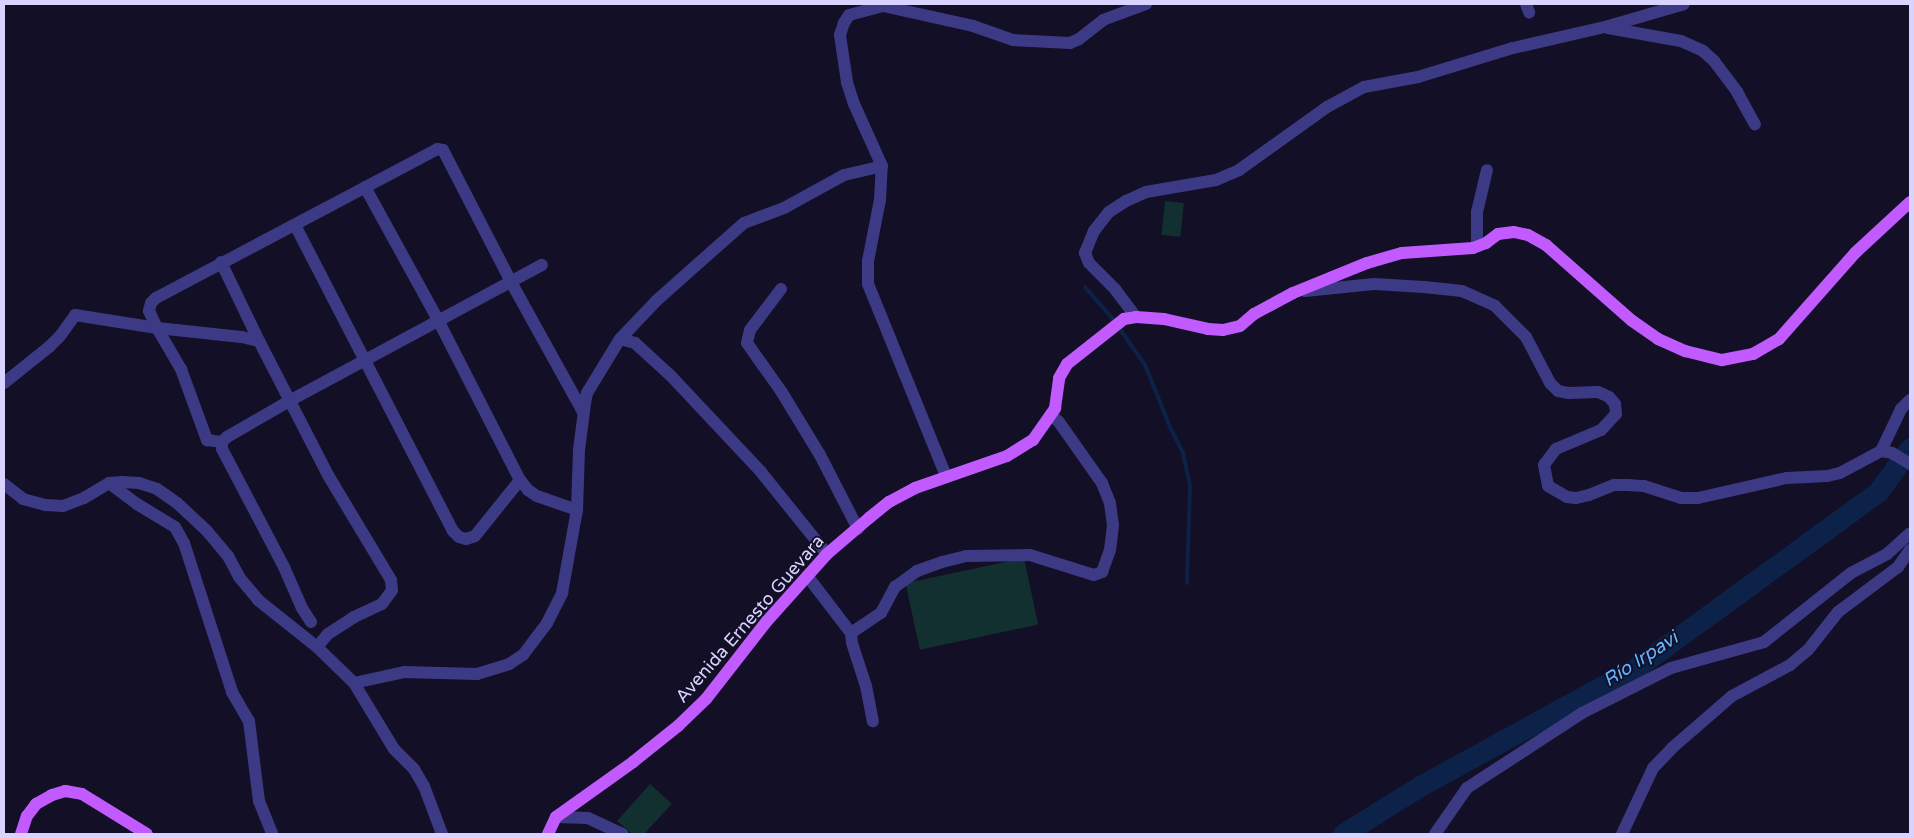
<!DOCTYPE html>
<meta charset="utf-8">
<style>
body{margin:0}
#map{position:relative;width:1914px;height:838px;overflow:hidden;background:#130f26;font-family:"Varela Round",sans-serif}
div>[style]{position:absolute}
.green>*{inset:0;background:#12302f;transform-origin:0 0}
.stream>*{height:4px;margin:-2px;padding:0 2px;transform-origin:2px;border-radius:2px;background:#0c2248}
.river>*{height:21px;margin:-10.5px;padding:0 10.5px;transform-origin:10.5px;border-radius:10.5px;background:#0c2248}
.minor>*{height:12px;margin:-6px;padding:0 6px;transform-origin:6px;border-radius:6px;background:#3d3a85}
.major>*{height:12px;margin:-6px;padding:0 6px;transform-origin:6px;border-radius:6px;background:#c25bff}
span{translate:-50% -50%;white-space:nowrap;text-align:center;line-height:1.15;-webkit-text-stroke:4px #130f26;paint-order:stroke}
.street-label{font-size:18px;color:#d9d4ff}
.water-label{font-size:19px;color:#62b6ff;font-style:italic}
.frame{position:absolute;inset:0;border:5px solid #d9d4ff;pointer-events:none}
</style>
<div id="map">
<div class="green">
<div style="left:1165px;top:201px;width:19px;height:34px;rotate:6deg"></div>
<div style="left:1024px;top:558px;width:68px;height:121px;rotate:78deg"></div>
<div style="clip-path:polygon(650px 784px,672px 804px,644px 834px,632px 834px,617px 821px)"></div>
</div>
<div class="stream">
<div style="left:1085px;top:287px;width:41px;rotate:48.9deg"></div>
<div style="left:1112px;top:318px;width:57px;rotate:54.9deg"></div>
<div style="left:1145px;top:365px;width:67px;rotate:68deg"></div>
<div style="left:1170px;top:427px;width:29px;rotate:63deg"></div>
<div style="left:1183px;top:453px;width:34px;rotate:78deg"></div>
<div style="left:1190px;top:486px;width:97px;rotate:91.8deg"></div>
</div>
<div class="river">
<div style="left:1343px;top:834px;width:91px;rotate:-31.9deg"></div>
<div style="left:1420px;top:786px;width:247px;rotate:-28.7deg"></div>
<div style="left:1637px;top:667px;width:298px;rotate:-36deg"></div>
<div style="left:1878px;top:492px;width:54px;rotate:-54deg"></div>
</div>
<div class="minor">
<div style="left:1526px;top:4px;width:9px;rotate:69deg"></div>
<div style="left:1608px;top:28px;width:74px;rotate:10.1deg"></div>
<div style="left:1681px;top:41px;width:24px;rotate:24deg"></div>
<div style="left:1703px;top:51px;width:15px;rotate:42deg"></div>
<div style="left:1714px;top:61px;width:39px;rotate:53deg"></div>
<div style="left:1737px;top:92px;width:37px;rotate:61deg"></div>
<div style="left:365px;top:187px;width:152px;rotate:61.2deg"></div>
<div style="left:438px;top:320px;width:180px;rotate:62.9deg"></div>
<div style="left:520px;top:480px;width:13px;rotate:51deg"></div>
<div style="left:528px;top:490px;width:11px;rotate:34deg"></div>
<div style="left:537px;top:496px;width:42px;rotate:19.3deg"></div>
<div style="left:295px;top:225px;width:344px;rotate:62.7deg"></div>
<div style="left:453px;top:531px;width:8px;rotate:45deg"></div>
<div style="left:459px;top:537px;width:7px;rotate:16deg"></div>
<div style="left:466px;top:539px;width:9px;rotate:-18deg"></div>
<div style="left:475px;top:536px;width:72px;rotate:-51.2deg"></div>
<div style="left:1477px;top:246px;width:34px;rotate:-90deg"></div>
<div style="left:1477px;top:212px;width:43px;rotate:-76.6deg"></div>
<div style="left:221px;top:262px;width:88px;rotate:64.3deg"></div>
<div style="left:781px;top:289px;width:51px;rotate:127.1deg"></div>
<div style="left:750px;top:330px;width:13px;rotate:103deg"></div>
<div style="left:747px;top:343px;width:59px;rotate:54.7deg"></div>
<div style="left:781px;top:391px;width:75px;rotate:58.6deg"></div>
<div style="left:820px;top:455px;width:83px;rotate:62.8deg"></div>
<div style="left:1305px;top:291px;width:69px;rotate:-5.8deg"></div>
<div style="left:1374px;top:284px;width:50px;rotate:3.4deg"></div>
<div style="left:1424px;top:287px;width:38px;rotate:6deg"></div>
<div style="left:1462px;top:291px;width:36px;rotate:24deg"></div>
<div style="left:1495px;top:306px;width:44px;rotate:45deg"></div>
<div style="left:1526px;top:337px;width:52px;rotate:62.4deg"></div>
<div style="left:1550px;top:383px;width:11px;rotate:45deg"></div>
<div style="left:1558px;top:391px;width:10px;rotate:11deg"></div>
<div style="left:1568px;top:393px;width:30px;rotate:-2deg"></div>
<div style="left:1598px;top:392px;width:12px;rotate:24deg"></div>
<div style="left:1609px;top:397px;width:9px;rotate:49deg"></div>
<div style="left:1615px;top:404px;width:10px;rotate:84deg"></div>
<div style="left:1616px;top:414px;width:22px;rotate:133deg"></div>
<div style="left:1601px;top:430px;width:49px;rotate:157.1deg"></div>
<div style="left:1556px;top:449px;width:20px;rotate:127deg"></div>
<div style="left:1544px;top:465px;width:21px;rotate:79deg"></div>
<div style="left:1548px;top:486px;width:22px;rotate:30deg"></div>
<div style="left:1567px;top:497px;width:9px;rotate:6deg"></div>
<div style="left:1576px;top:498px;width:13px;rotate:-13deg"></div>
<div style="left:1589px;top:495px;width:27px;rotate:-22deg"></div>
<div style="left:1614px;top:485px;width:14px"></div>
<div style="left:1628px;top:485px;width:16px;rotate:4deg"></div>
<div style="left:1644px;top:486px;width:39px;rotate:18deg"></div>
<div style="left:1681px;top:498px;width:17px"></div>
<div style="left:1698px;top:498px;width:91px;rotate:-12.7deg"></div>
<div style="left:1787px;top:478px;width:40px;rotate:-2.9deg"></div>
<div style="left:1827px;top:476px;width:13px;rotate:-13deg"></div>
<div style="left:1840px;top:473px;width:47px;rotate:-28.2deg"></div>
<div style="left:1881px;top:451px;width:11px;rotate:10deg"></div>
<div style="left:1892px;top:453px;width:21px;rotate:31deg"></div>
<div style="left:1136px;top:317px;width:34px;rotate:-127deg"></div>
<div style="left:1116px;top:290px;width:38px;rotate:-135deg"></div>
<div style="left:1089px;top:263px;width:11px;rotate:-112deg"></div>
<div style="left:1085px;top:253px;width:24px;rotate:-68deg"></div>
<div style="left:1094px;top:231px;width:24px;rotate:-52deg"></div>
<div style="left:1109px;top:212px;width:20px;rotate:-33deg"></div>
<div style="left:1126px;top:201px;width:22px;rotate:-24deg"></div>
<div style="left:1146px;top:192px;width:71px;rotate:-9.7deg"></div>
<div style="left:1216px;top:180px;width:25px;rotate:-23deg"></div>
<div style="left:1239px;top:170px;width:108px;rotate:-35.6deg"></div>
<div style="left:1327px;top:107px;width:42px;rotate:-28.4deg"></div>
<div style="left:1364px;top:87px;width:55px;rotate:-10.5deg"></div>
<div style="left:1418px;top:77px;width:99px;rotate:-17deg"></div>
<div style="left:1513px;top:48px;width:94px;rotate:-12.9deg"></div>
<div style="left:1605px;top:27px;width:82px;rotate:-16.2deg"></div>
<div style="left:620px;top:339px;width:16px;rotate:15deg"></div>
<div style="left:635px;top:343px;width:49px;rotate:42.5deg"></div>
<div style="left:671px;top:376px;width:132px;rotate:46.8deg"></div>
<div style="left:761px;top:472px;width:105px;rotate:51.2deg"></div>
<div style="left:4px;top:383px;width:58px;rotate:-38.7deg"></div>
<div style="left:49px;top:347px;width:16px;rotate:-45deg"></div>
<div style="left:60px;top:336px;width:26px;rotate:-54deg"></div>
<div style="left:75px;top:315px;width:83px;rotate:9deg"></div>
<div style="left:157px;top:328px;width:48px;rotate:59.7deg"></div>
<div style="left:181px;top:369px;width:76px;rotate:69.9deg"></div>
<div style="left:207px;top:440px;width:15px;rotate:8deg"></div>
<div style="left:1881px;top:451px;width:47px;rotate:-64.5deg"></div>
<div style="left:1901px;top:409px;width:13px;rotate:-45deg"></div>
<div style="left:946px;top:476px;width:207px;rotate:-112.1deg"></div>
<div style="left:868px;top:284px;width:23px;rotate:-90deg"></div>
<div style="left:868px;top:261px;width:62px;rotate:-78.9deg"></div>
<div style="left:880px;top:200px;width:34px;rotate:-87deg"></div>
<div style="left:882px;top:166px;width:68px;rotate:-114.3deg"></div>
<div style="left:854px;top:104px;width:23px;rotate:-108deg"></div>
<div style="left:847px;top:82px;width:48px;rotate:-98.5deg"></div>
<div style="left:840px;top:35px;width:13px;rotate:-72deg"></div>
<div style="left:844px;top:23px;width:9px;rotate:-58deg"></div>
<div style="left:849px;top:15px;width:35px;rotate:-15deg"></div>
<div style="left:883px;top:6px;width:92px;rotate:12.5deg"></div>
<div style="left:973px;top:26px;width:42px;rotate:19.3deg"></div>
<div style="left:1013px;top:40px;width:57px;rotate:3deg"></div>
<div style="left:1070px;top:43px;width:10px;rotate:-24deg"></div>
<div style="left:1079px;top:39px;width:31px;rotate:-38deg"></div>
<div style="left:1103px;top:20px;width:46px;rotate:-20.4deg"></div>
<div style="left:109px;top:483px;width:35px;rotate:37deg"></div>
<div style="left:137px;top:504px;width:44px;rotate:31.2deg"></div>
<div style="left:175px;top:527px;width:18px;rotate:61deg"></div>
<div style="left:184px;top:543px;width:157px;rotate:72.1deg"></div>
<div style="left:232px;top:692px;width:34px;rotate:60deg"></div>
<div style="left:249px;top:721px;width:81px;rotate:82.9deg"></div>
<div style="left:259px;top:801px;width:35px;rotate:68deg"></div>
<div style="left:4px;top:484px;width:24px;rotate:38deg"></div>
<div style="left:23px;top:499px;width:24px;rotate:15deg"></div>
<div style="left:46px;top:505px;width:17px;rotate:3deg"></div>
<div style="left:63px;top:506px;width:22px;rotate:-21deg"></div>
<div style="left:84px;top:498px;width:29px;rotate:-31deg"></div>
<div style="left:109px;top:483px;width:13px;rotate:-4deg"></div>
<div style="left:122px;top:482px;width:17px;rotate:3deg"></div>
<div style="left:139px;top:483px;width:19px;rotate:18deg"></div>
<div style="left:157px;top:489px;width:24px;rotate:35deg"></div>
<div style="left:177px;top:503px;width:41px;rotate:43deg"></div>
<div style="left:207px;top:531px;width:33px;rotate:50deg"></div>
<div style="left:228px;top:556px;width:24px;rotate:62deg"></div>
<div style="left:239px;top:577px;width:30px;rotate:50deg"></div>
<div style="left:258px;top:600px;width:75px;rotate:38.5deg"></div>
<div style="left:317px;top:647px;width:52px;rotate:44.2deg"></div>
<div style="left:354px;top:683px;width:77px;rotate:58.8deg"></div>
<div style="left:394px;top:749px;width:28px;rotate:45deg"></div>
<div style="left:414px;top:769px;width:20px;rotate:60deg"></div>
<div style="left:424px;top:786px;width:51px;rotate:69.4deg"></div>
<div style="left:808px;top:577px;width:71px;rotate:52.5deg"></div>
<div style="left:851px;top:633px;width:10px;rotate:84deg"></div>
<div style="left:852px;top:643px;width:45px;rotate:72deg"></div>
<div style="left:866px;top:686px;width:36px;rotate:79deg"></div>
<div style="left:311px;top:622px;width:17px;rotate:-123deg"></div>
<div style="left:302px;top:608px;width:45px;rotate:-113.7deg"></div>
<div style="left:284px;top:567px;width:133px;rotate:-117.7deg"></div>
<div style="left:222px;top:449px;width:7px;rotate:-90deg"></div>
<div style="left:222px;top:442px;width:7px;rotate:-45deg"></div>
<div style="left:227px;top:437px;width:74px;rotate:-30deg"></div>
<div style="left:291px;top:400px;width:285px;rotate:-28.3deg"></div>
<div style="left:851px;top:633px;width:36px;rotate:-34deg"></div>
<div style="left:881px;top:613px;width:30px;rotate:-62deg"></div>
<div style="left:895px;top:587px;width:27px;rotate:-36deg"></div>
<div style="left:917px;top:571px;width:27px;rotate:-20deg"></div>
<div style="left:942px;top:562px;width:25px;rotate:-14deg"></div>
<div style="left:966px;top:556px;width:64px;rotate:-0.9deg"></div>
<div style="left:1030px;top:555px;width:67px;rotate:17.4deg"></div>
<div style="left:1094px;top:575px;width:9px;rotate:-21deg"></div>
<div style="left:1102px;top:572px;width:23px;rotate:-70deg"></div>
<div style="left:1110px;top:550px;width:25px;rotate:-83deg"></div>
<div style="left:1113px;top:525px;width:22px;rotate:-98deg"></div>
<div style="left:1110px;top:503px;width:22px;rotate:-112deg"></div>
<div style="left:1102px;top:483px;width:75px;rotate:-125.2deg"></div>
<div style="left:1059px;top:422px;width:11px;rotate:-139deg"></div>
<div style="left:317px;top:647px;width:17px;rotate:-50deg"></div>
<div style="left:328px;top:634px;width:31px;rotate:-33deg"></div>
<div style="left:354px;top:617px;width:31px;rotate:-25deg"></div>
<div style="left:382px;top:604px;width:17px;rotate:-54deg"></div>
<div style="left:392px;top:590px;width:10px;rotate:-96deg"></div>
<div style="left:391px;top:580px;width:122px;rotate:-121deg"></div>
<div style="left:328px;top:475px;width:151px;rotate:-117.2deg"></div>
<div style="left:259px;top:341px;width:18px;rotate:-167deg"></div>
<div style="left:241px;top:337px;width:84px;rotate:-173.9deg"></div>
<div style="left:157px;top:328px;width:19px;rotate:-115deg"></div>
<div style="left:149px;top:311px;width:8px;rotate:-76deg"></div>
<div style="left:151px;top:303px;width:7px;rotate:-45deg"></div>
<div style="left:156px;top:298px;width:318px;rotate:-27.9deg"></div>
<div style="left:437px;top:149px;width:6px;rotate:9deg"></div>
<div style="left:443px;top:150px;width:148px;rotate:62.7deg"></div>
<div style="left:511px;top:282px;width:149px;rotate:61deg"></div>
<div style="left:354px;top:683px;width:51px;rotate:-12.4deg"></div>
<div style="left:404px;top:672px;width:73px;rotate:1.6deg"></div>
<div style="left:477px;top:674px;width:34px;rotate:-17deg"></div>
<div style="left:509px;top:664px;width:17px;rotate:-33deg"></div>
<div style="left:523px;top:655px;width:40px;rotate:-53deg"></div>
<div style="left:547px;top:623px;width:34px;rotate:-63deg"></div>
<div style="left:562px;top:593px;width:84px;rotate:-79.8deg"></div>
<div style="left:577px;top:510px;width:60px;rotate:-88.1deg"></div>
<div style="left:579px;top:450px;width:47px;rotate:-82.7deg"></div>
<div style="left:585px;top:403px;width:10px;rotate:-79deg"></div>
<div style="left:587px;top:393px;width:63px;rotate:-58.6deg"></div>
<div style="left:620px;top:339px;width:52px;rotate:-46.5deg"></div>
<div style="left:656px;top:301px;width:118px;rotate:-41.6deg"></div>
<div style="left:744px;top:223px;width:43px;rotate:-20.6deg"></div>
<div style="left:784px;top:208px;width:68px;rotate:-28.8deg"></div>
<div style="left:844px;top:175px;width:39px;rotate:-13deg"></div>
<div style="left:556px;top:817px;width:32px;rotate:2deg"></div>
<div style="left:588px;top:818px;width:38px;rotate:25deg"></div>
<div style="left:1435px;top:834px;width:56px;rotate:-55.2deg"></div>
<div style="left:1467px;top:788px;width:137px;rotate:-33.1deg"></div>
<div style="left:1582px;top:713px;width:100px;rotate:-26.8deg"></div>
<div style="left:1671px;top:668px;width:97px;rotate:-15.6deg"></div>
<div style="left:1764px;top:642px;width:111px;rotate:-38.4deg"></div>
<div style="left:1851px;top:573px;width:41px;rotate:-27.8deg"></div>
<div style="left:1887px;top:554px;width:31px;rotate:-42deg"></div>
<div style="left:1622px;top:834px;width:73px;rotate:-64.8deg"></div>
<div style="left:1653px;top:768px;width:28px;rotate:-46deg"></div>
<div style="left:1672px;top:748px;width:79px;rotate:-40.9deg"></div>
<div style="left:1732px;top:696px;width:66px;rotate:-28.1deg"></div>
<div style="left:1790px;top:665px;width:23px;rotate:-40deg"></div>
<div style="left:1808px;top:650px;width:48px;rotate:-51.7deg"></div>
<div style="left:1838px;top:612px;width:75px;rotate:-36.9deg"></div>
<div style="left:1898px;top:567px;width:21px;rotate:-55deg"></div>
</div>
<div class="major">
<div style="left:21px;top:834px;width:19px;rotate:-72deg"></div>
<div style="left:27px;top:816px;width:15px;rotate:-53deg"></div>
<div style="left:36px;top:804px;width:18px;rotate:-29deg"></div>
<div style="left:52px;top:795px;width:14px;rotate:-17deg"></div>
<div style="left:65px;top:791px;width:17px;rotate:10deg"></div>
<div style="left:82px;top:794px;width:76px;rotate:31.6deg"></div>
<div style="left:548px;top:834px;width:19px;rotate:-65deg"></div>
<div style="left:556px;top:817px;width:95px;rotate:-35.5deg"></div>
<div style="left:633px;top:762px;width:58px;rotate:-38.7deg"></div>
<div style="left:678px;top:726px;width:39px;rotate:-44deg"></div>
<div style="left:706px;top:699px;width:99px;rotate:-52deg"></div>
<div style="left:767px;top:621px;width:90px;rotate:-48.2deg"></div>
<div style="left:827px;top:554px;width:55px;rotate:-40.6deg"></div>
<div style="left:869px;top:518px;width:26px;rotate:-39deg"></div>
<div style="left:889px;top:502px;width:30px;rotate:-28deg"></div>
<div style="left:915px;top:488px;width:97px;rotate:-19.2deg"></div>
<div style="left:1007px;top:456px;width:31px;rotate:-32deg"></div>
<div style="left:1033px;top:440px;width:39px;rotate:-55deg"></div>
<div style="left:1055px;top:408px;width:30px;rotate:-82deg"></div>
<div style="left:1059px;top:378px;width:16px;rotate:-60deg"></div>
<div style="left:1067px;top:364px;width:73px;rotate:-38.3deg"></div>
<div style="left:1124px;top:319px;width:12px;rotate:-9deg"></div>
<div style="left:1136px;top:317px;width:28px;rotate:4deg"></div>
<div style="left:1164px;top:319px;width:45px;rotate:12.8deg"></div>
<div style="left:1208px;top:329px;width:15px;rotate:4deg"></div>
<div style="left:1223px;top:330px;width:17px;rotate:-13deg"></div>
<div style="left:1240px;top:326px;width:18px;rotate:-41deg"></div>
<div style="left:1254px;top:314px;width:44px;rotate:-28.3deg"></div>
<div style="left:1293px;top:293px;width:80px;rotate:-22.1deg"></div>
<div style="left:1367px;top:263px;width:36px;rotate:-16deg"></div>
<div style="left:1402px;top:253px;width:71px;rotate:-4deg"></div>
<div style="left:1473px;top:248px;width:14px;rotate:-21deg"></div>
<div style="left:1486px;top:243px;width:15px;rotate:-37deg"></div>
<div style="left:1498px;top:234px;width:16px;rotate:-7deg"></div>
<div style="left:1514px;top:232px;width:14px;rotate:12deg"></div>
<div style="left:1528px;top:235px;width:21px;rotate:29deg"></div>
<div style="left:1546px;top:245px;width:113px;rotate:41.4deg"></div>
<div style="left:1631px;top:320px;width:33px;rotate:35deg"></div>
<div style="left:1658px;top:339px;width:30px;rotate:24deg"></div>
<div style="left:1685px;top:351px;width:38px;rotate:14deg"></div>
<div style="left:1722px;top:360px;width:32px;rotate:-11deg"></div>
<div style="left:1753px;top:354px;width:30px;rotate:-30deg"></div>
<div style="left:1779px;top:339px;width:115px;rotate:-48.5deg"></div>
<div style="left:1855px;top:253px;width:75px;rotate:-42.8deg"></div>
</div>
<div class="street-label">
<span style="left:750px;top:619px;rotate:-49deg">Avenida Ernesto Guevara</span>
</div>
<div class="water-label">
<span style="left:1641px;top:660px;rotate:-33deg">Río Irpavi</span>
</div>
<div class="frame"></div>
</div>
